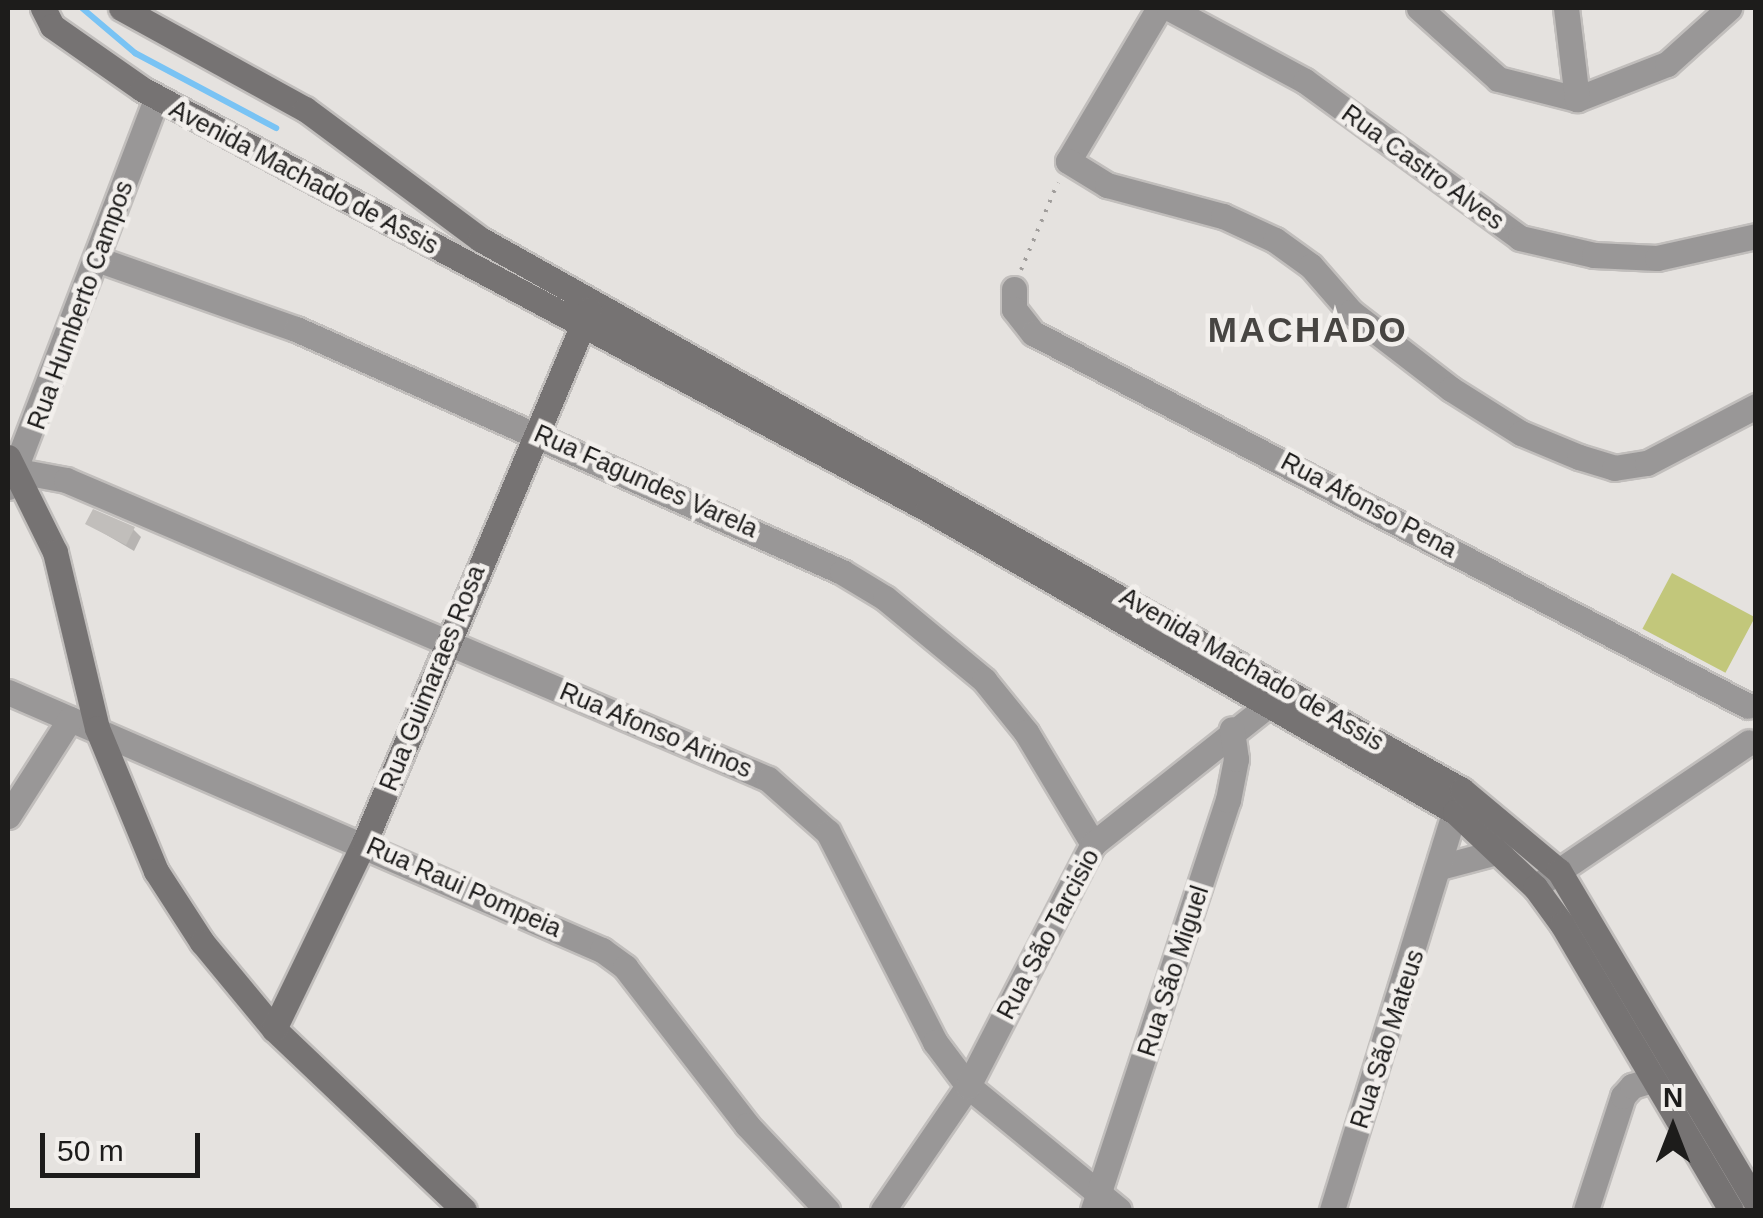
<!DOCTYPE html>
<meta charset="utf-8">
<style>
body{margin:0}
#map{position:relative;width:1763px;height:1218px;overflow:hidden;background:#e5e2df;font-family:Arial,sans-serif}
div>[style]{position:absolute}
.green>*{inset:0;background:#c2c77b;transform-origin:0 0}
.shadow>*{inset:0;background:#0003}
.stream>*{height:6px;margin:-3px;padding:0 3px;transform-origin:3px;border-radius:3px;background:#79c3f4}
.building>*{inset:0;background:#c1bebb}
.path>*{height:4px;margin-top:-2px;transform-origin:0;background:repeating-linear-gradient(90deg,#a19e9c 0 2.5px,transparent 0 10.5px)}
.roads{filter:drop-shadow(2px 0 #c1bebc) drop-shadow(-2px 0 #c1bebc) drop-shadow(0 2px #c1bebc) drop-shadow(0 -2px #c1bebc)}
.street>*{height:25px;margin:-12.5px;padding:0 12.5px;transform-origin:12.5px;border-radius:12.5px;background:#999797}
.secondary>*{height:25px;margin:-12.5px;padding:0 12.5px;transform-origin:12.5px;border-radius:12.5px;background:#767373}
span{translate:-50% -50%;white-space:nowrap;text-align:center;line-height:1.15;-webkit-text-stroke:9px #f2efec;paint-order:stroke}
.street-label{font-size:25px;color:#1d1c1b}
.district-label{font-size:35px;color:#474542;font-weight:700;letter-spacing:2.5px}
.frame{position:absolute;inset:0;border:10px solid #1d1c1b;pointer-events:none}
.north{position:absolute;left:1623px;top:1078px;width:100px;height:100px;-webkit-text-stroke:8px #f2efec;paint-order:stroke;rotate:0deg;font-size:28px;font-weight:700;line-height:40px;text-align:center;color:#1d1c1b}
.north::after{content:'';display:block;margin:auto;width:35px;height:45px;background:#1d1c1b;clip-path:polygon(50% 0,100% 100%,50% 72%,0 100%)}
.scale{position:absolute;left:40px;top:1133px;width:160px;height:45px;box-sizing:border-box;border:5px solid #1d1c1b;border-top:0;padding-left:12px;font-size:30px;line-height:35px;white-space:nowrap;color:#1d1c1b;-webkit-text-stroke:8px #f2efec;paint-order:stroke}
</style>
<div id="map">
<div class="green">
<div style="left:1672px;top:573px;width:94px;height:63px;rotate:28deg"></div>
</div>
<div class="shadow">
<div style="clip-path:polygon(88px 524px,133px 529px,141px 537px,134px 551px)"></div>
</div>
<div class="stream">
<div style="left:82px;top:8px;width:70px;rotate:40.3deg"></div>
<div style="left:135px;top:53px;width:160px;rotate:28deg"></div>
</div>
<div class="building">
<div style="clip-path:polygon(93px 509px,135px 527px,126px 545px,85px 524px)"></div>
</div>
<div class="path">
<div style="left:1021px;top:270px;width:95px;rotate:-67.2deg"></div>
</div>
<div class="roads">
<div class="street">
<div style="left:1159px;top:8px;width:178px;rotate:120.7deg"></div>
<div style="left:1068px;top:161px;width:46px;rotate:31.6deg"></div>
<div style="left:1107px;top:185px;width:120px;rotate:15deg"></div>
<div style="left:1223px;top:216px;width:57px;rotate:24.8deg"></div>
<div style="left:1275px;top:240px;width:44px;rotate:35.8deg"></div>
<div style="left:1311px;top:266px;width:61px;rotate:49deg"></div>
<div style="left:1351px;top:312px;width:126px;rotate:37.6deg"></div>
<div style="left:1451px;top:389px;width:83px;rotate:32.2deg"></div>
<div style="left:1521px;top:433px;width:63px;rotate:22.5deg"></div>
<div style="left:1579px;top:457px;width:37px;rotate:17deg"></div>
<div style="left:1614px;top:468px;width:33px;rotate:-9deg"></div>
<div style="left:1647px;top:463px;width:123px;rotate:-27.6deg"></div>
<div style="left:1169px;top:8px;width:154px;rotate:28.2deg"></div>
<div style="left:1305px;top:81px;width:266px;rotate:36.1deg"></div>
<div style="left:1520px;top:238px;width:76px;rotate:12.9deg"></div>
<div style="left:1594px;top:255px;width:63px;rotate:2.7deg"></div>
<div style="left:1657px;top:258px;width:101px;rotate:-12.5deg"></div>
<div style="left:1419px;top:8px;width:106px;rotate:41.9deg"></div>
<div style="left:1498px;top:79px;width:81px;rotate:14.2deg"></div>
<div style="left:1577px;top:99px;width:97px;rotate:-21.3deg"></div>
<div style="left:1667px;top:64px;width:84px;rotate:-42.1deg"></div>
<div style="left:1566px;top:8px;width:92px;rotate:83.1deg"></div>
<div style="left:97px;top:259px;width:211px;rotate:19.4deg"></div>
<div style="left:296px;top:329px;width:598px;rotate:23.99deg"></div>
<div style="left:842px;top:572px;width:50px;rotate:31.2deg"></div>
<div style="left:885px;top:598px;width:129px;rotate:39.6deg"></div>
<div style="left:984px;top:680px;width:67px;rotate:51.1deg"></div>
<div style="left:1026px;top:732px;width:131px;rotate:59.1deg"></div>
<div style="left:1014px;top:289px;width:20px;rotate:90deg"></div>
<div style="left:1014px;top:309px;width:31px;rotate:52deg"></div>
<div style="left:1033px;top:333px;width:806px;rotate:27.55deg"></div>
<div style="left:18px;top:471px;width:49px;rotate:10.6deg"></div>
<div style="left:66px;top:480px;width:763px;rotate:23.07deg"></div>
<div style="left:768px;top:779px;width:80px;rotate:41.5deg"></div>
<div style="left:828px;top:832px;width:236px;rotate:63deg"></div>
<div style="left:935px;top:1042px;width:55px;rotate:53.1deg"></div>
<div style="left:968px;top:1086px;width:195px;rotate:39.4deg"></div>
<div style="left:8px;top:487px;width:417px;rotate:-69.1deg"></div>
<div style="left:8px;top:692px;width:648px;rotate:23.48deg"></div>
<div style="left:602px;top:950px;width:29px;rotate:36deg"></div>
<div style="left:625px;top:967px;width:200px;rotate:52.3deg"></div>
<div style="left:747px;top:1125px;width:117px;rotate:46.7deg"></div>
<div style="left:8px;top:816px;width:115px;rotate:-57.4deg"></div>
<div style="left:1440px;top:867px;width:62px;rotate:-14.9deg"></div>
<div style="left:1535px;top:887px;width:258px;rotate:-34.1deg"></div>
<div style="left:883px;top:1210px;width:150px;rotate:-55.6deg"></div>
<div style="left:968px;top:1086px;width:272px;rotate:-62.7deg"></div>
<div style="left:1093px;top:844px;width:241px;rotate:-38.4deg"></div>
<div style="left:1093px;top:1210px;width:432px;rotate:-71.8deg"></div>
<div style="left:1228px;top:800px;width:42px;rotate:-79deg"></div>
<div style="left:1236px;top:759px;width:30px;rotate:-98deg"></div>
<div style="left:1332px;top:1210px;width:434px;rotate:-72.9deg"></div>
<div style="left:1586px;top:1210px;width:120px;rotate:-72deg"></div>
<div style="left:1623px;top:1096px;width:13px;rotate:-48deg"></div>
<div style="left:1632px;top:1086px;width:41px;rotate:-17.1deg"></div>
</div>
<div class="secondary">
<div style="left:43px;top:8px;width:20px;rotate:63deg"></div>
<div style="left:52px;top:26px;width:110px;rotate:35deg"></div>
<div style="left:142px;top:89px;width:890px;rotate:28.15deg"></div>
<div style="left:927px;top:509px;width:609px;rotate:29.85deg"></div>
<div style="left:1455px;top:812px;width:110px;rotate:43.2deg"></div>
<div style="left:1535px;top:887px;width:46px;rotate:53.9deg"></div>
<div style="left:1562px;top:924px;width:332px;rotate:59.4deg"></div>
<div style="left:121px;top:8px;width:210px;rotate:28.8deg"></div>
<div style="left:305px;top:109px;width:218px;rotate:36.6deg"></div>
<div style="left:480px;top:239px;width:1126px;rotate:29.3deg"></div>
<div style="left:1462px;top:790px;width:126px;rotate:39.9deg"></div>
<div style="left:1559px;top:871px;width:386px;rotate:59.3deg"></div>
<div style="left:8px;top:457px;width:106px;rotate:63.7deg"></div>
<div style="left:55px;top:552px;width:181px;rotate:76.6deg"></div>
<div style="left:97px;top:728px;width:155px;rotate:67.6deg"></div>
<div style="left:156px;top:871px;width:85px;rotate:57.1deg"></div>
<div style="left:202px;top:942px;width:113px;rotate:50.4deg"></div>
<div style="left:274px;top:1029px;width:262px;rotate:43.6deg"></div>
<div style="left:274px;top:1029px;width:207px;rotate:-64.2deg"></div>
<div style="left:364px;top:843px;width:579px;rotate:-67.11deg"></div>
</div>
</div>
<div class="street-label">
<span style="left:1423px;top:167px;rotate:36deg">Rua Castro Alves</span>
<span style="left:304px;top:177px;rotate:28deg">Avenida Machado de Assis</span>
<span style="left:80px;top:305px;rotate:-70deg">Rua Humberto Campos</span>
<span style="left:646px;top:481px;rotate:24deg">Rua Fagundes Varela</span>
<span style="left:1369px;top:505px;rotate:28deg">Rua Afonso Pena</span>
<span style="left:1252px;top:669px;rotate:30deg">Avenida Machado de Assis</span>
<span style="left:432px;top:678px;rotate:-68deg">Rua Guimaraes Rosa</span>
<span style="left:656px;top:730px;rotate:23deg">Rua Afonso Arinos</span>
<span style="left:464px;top:887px;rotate:24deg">Rua Raui Pompeia</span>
<span style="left:1048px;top:934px;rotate:-62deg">Rua São Tarcisio</span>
<span style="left:1173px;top:971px;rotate:-72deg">Rua São Miguel</span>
<span style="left:1387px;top:1039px;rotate:-72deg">Rua São Mateus</span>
</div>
<div class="district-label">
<span style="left:1308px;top:330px">MACHADO</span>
</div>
<div class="frame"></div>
<div class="north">N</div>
<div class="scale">50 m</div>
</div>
